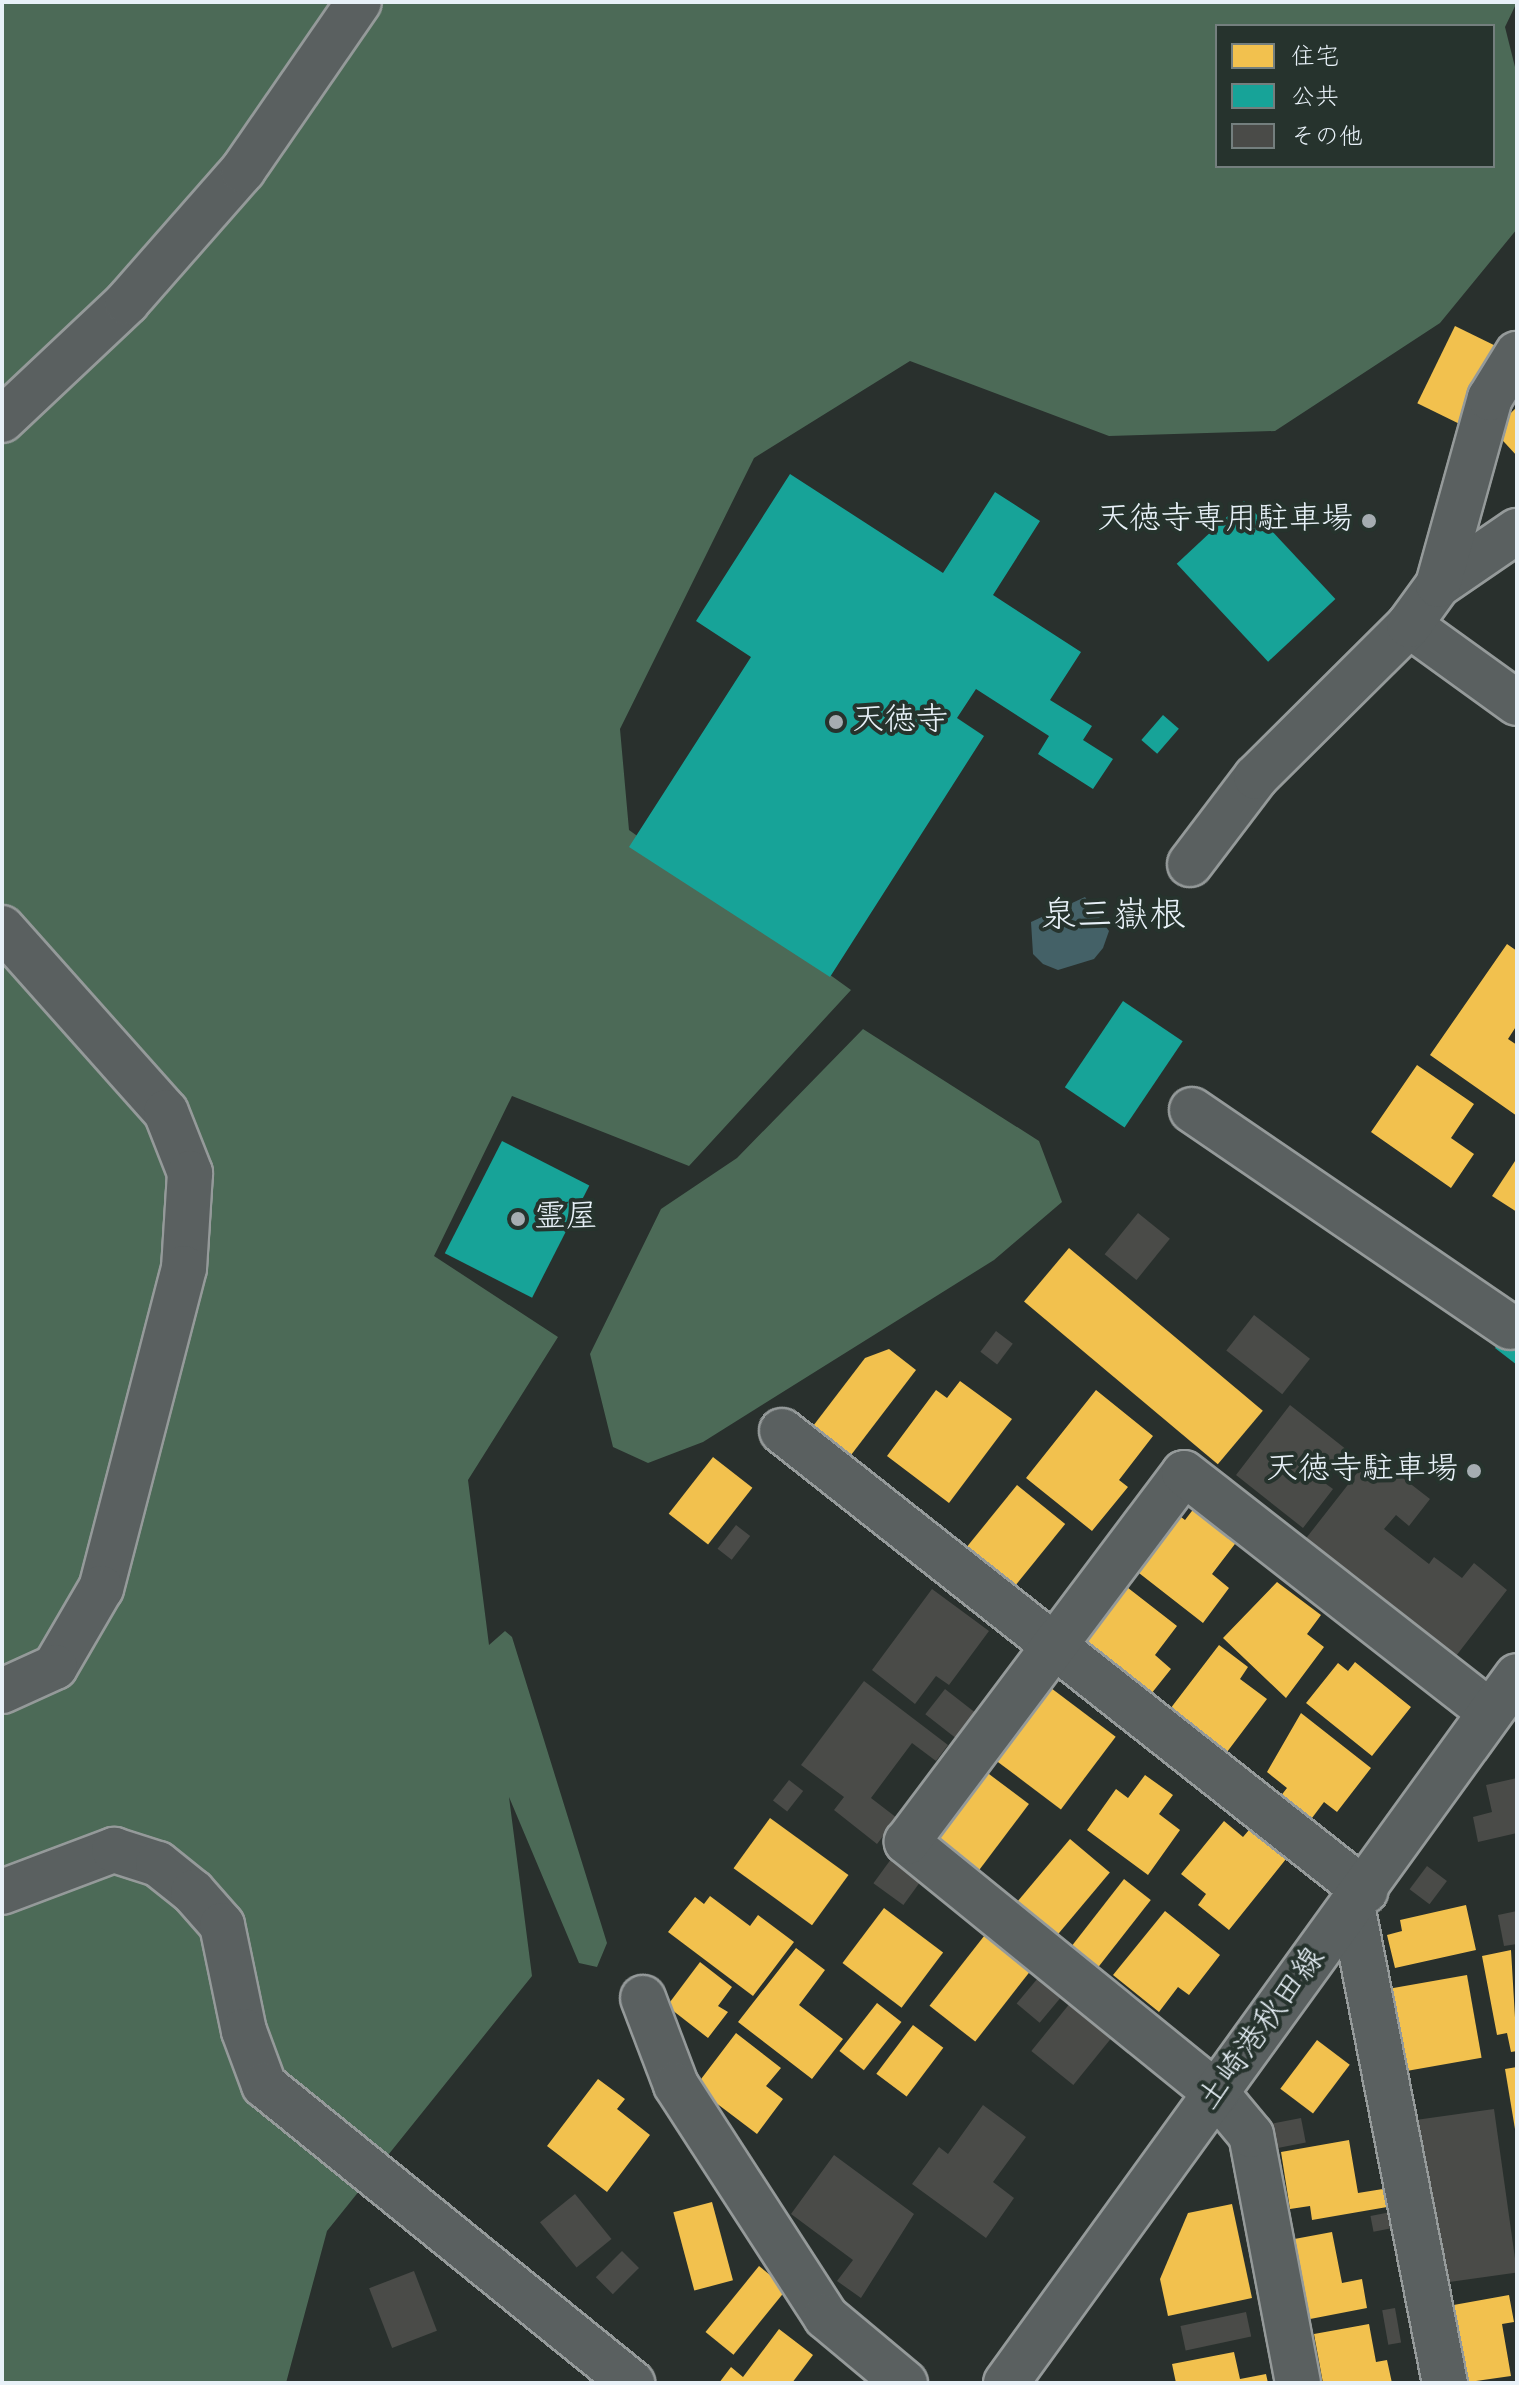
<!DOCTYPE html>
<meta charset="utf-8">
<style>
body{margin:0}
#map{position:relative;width:1519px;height:2385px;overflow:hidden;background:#29302d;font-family:"Indie Flower","Klee One",sans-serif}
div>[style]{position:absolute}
.green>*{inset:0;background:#4c6a57}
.water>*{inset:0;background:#446167}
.homes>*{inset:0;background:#f2c14e;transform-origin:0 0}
.public>*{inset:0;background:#17a398;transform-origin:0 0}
.building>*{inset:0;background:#4a4b48;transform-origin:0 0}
.roads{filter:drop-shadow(2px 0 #959a9a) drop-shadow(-2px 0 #959a9a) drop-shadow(0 2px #959a9a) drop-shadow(0 -2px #959a9a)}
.minor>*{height:44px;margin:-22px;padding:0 22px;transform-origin:22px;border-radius:22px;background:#5a6060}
.major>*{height:44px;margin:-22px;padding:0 22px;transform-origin:22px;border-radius:22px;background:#5a6060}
.dots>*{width:22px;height:22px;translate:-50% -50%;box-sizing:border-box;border:4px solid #26332d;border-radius:50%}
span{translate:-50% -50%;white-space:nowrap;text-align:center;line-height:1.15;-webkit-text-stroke:8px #26332d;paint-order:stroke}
.poi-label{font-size:32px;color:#e8f1f8}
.right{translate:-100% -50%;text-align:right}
.left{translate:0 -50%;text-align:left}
.street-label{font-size:32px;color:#e8f1f8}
.quarter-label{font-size:36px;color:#e8f1f8}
.frame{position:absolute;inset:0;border:4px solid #e8f1f8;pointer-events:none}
.legend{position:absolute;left:1215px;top:24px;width:280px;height:144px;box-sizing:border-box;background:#26332d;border:2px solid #747f7e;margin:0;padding:10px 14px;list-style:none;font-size:24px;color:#e8f1f8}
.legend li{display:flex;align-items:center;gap:16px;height:40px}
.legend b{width:40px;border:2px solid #747f7e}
</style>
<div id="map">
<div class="green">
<div style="clip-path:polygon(evenodd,2px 2px,1517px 2px,1505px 27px,1517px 75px,1517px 229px,1440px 323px,1275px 431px,1109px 436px,910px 361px,754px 458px,620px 729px,629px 830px,851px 990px,689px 1166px,512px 1096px,434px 1256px,558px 1337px,468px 1480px,489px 1645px,505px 1631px,512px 1637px,607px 1943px,597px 1967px,579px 1963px,509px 1797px,532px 1976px,327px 2231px,286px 2383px,2px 2383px,2px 2px,1217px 26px,1493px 26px,1493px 166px,1217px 166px,1217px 26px)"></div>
<div style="clip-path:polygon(863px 1029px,1039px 1141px,1062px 1202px,994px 1260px,703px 1442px,648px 1463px,613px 1447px,590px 1354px,661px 1209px,737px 1158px)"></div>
</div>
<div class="water">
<div style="clip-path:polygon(1085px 897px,1109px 931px,1103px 948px,1094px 959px,1058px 970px,1043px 964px,1033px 954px,1031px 922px)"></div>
</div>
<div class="homes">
<div style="left:1455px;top:326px;width:46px;height:86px;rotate:26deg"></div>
<div style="clip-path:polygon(1517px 407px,1517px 456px,1493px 430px)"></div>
<div style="clip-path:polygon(1507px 944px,1517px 951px,1517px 1025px,1508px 1039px,1517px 1045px,1517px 1116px,1430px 1055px)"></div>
<div style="clip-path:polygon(1417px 1065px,1474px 1104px,1451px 1138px,1474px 1154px,1451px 1188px,1371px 1132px)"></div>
<div style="clip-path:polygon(1517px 1158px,1517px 1212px,1492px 1196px)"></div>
<div style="left:1069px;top:1248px;width:253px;height:70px;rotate:40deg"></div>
<div style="clip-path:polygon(889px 1349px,916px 1370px,848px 1459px,810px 1430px,865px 1358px)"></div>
<div style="clip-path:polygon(960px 1381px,1012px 1419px,949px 1503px,887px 1456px,936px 1390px,947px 1398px)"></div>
<div style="clip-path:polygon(1096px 1390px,1153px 1436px,1119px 1480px,1128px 1487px,1092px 1531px,1026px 1478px)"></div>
<div style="left:713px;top:1457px;width:50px;height:72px;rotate:38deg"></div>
<div style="left:1017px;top:1485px;width:62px;height:85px;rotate:39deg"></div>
<div style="clip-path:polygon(1195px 1507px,1238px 1540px,1212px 1574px,1229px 1588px,1203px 1623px,1130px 1566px,1173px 1511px,1185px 1520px)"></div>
<div style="clip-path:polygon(1277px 1582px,1321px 1615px,1307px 1634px,1324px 1647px,1286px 1698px,1223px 1638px)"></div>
<div style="clip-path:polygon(1123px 1584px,1177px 1626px,1155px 1655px,1171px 1669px,1147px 1699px,1077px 1643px)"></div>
<div style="clip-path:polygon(1219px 1645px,1248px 1667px,1240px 1679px,1267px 1699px,1224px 1756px,1167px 1713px)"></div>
<div style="clip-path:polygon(1355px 1662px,1411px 1707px,1372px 1756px,1306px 1703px,1338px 1663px,1348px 1671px)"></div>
<div style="left:1047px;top:1685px;width:86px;height:91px;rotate:37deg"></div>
<div style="clip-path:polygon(1301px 1713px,1371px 1768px,1337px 1812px,1324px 1802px,1306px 1826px,1276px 1802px,1287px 1788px,1267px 1772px)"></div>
<div style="left:985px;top:1771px;width:55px;height:87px;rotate:37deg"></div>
<div style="clip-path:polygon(1145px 1775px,1173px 1795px,1159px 1814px,1180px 1830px,1148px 1875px,1087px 1830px,1116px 1789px,1128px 1798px)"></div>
<div style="left:770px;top:1818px;width:97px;height:62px;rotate:36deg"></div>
<div style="clip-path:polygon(1224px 1821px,1243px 1837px,1254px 1824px,1290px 1854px,1229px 1930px,1198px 1905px,1206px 1894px,1181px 1874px)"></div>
<div style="left:1070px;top:1839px;width:52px;height:82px;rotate:40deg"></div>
<div style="left:1124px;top:1879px;width:34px;height:89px;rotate:38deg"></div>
<div style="clip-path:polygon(710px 1896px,750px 1926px,758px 1915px,794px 1942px,753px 1996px,668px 1932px,695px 1897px,704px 1904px)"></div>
<div style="clip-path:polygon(1466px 1905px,1476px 1950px,1395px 1968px,1387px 1935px,1402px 1931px,1400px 1920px)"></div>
<div style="left:884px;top:1908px;width:74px;height:69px;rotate:37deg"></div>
<div style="clip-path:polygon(1165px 1911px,1220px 1955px,1189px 1995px,1178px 1987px,1159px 2012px,1113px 1975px)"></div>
<div style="left:988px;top:1931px;width:58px;height:95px;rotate:38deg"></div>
<div style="clip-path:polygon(796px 1948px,825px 1970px,799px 2005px,843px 2039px,812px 2079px,738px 2022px)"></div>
<div style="clip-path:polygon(1511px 1950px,1517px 2051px,1511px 2052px,1507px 2033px,1497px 2035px,1482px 1956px)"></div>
<div style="clip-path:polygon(700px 1962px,732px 1987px,718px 2006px,728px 2012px,708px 2038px,667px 2006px)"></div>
<div style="left:1467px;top:1975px;width:84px;height:82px;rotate:80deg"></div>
<div style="left:877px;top:2003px;width:31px;height:61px;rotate:38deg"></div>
<div style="left:913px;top:2025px;width:38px;height:61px;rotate:37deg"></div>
<div style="clip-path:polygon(736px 2033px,781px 2068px,766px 2086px,783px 2099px,757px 2134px,695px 2087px)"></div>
<div style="left:1317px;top:2040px;width:41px;height:61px;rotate:37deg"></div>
<div style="clip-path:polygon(1517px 2067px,1517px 2129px,1515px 2129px,1505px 2069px)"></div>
<div style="clip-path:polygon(598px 2079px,625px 2099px,617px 2109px,650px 2135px,607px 2192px,547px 2146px)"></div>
<div style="clip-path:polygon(1349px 2140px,1358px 2193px,1389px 2188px,1393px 2206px,1312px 2220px,1310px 2206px,1290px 2209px,1281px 2152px)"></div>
<div style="left:712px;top:2202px;width:81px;height:40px;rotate:75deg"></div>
<div style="clip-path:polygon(1232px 2204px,1252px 2298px,1168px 2316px,1160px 2279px,1188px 2213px)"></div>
<div style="clip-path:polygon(1332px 2232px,1342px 2283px,1362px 2279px,1367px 2308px,1305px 2320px,1289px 2240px)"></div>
<div style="left:759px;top:2266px;width:36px;height:85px;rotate:39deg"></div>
<div style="clip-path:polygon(1509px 2295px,1514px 2322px,1502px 2324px,1511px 2376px,1462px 2383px,1448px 2306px)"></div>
<div style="clip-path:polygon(1369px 2324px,1376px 2362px,1387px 2360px,1392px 2383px,1323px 2383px,1314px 2334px)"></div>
<div style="clip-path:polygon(779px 2329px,813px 2355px,792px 2383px,719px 2383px,731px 2367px,743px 2377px)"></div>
<div style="clip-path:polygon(1234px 2352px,1240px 2379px,1266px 2374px,1268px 2383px,1176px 2383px,1172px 2364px)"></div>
</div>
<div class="public">
<div style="clip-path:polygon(790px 474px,943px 573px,995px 492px,1040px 521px,993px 595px,1081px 652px,1050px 700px,1092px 726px,1083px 740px,1113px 759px,1093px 789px,1038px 754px,1049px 736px,976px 689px,957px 718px,984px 736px,830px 977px,629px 847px,751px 657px,696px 621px)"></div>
<div style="left:1244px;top:501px;width:134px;height:92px;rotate:47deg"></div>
<div style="left:1163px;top:715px;width:21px;height:33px;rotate:41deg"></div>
<div style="left:1123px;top:1001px;width:72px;height:104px;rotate:34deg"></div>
<div style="left:502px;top:1141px;width:98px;height:126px;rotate:27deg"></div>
<div style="clip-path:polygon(1517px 1317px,1517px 1365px,1495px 1348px)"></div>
</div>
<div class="building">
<div style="left:1138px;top:1213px;width:41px;height:53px;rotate:39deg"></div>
<div style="left:1254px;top:1315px;width:71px;height:45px;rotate:38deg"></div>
<div style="left:996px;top:1331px;width:21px;height:26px;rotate:37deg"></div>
<div style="clip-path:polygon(1290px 1405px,1347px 1450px,1322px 1481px,1333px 1489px,1303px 1528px,1236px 1475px)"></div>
<div style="clip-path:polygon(1372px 1454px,1430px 1499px,1409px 1526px,1396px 1515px,1384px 1529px,1429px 1564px,1434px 1557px,1462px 1578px,1474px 1563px,1507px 1590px,1456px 1656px,1351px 1572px,1343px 1581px,1300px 1546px)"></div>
<div style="left:736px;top:1525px;width:18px;height:30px;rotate:38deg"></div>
<div style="clip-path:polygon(932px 1589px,989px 1631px,949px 1685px,936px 1676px,915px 1704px,872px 1670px)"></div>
<div style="clip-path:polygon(864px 1681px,948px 1745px,936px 1761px,912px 1743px,871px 1798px,897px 1818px,877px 1844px,834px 1810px,844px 1797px,801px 1765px)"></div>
<div style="left:945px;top:1689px;width:39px;height:32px;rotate:38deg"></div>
<div style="clip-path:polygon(1517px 1778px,1517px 1833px,1478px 1842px,1473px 1817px,1492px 1812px,1486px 1785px)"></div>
<div style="left:789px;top:1780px;width:18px;height:26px;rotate:38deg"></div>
<div style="left:894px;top:1855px;width:37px;height:35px;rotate:36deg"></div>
<div style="left:1427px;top:1866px;width:25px;height:29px;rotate:37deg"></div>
<div style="clip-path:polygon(1517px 1911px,1517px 1944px,1504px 1946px,1498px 1915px)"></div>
<div style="left:1043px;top:1972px;width:30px;height:41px;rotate:40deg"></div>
<div style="left:1071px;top:2002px;width:54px;height:63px;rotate:39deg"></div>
<div style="clip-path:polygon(983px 2105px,1026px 2137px,993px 2182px,1014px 2198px,986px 2238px,912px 2184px,939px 2147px,948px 2154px)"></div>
<div style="left:1494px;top:2109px;width:165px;height:90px;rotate:82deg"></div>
<div style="left:1301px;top:2118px;width:25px;height:35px;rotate:79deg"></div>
<div style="clip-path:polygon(834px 2155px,914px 2214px,861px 2298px,837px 2281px,853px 2260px,791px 2214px)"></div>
<div style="left:575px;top:2194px;width:58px;height:45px;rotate:51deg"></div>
<div style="left:1396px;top:2211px;width:16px;height:26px;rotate:79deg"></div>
<div style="left:622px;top:2251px;width:24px;height:37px;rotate:45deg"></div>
<div style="left:414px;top:2271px;width:64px;height:48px;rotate:69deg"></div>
<div style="left:1395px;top:2308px;width:35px;height:13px;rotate:80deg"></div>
<div style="left:1246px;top:2312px;width:25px;height:67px;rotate:78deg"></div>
</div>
<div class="roads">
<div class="minor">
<div style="left:2px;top:420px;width:172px;rotate:-43.3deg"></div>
<div style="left:127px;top:302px;width:176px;rotate:-48.7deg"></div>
<div style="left:243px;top:170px;width:204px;rotate:-55.4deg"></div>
<div style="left:1438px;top:585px;width:96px;rotate:-34.4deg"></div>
<div style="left:1409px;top:625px;width:133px;rotate:35.8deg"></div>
<div style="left:1190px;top:864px;width:109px;rotate:-52.8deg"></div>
<div style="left:1256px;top:777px;width:216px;rotate:-44.8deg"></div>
<div style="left:1409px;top:625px;width:49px;rotate:-54.1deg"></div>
<div style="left:1438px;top:585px;width:194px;rotate:-74.5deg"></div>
<div style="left:1490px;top:398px;width:52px;rotate:-58.5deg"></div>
<div style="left:2px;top:928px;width:246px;rotate:48.3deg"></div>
<div style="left:166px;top:1112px;width:66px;rotate:68.5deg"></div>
<div style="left:190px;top:1173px;width:95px;rotate:93.6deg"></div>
<div style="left:184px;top:1268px;width:331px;rotate:104.5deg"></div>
<div style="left:101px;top:1588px;width:91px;rotate:120.2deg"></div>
<div style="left:55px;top:1667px;width:58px;rotate:155.6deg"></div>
<div style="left:1192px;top:1110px;width:385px;rotate:34.3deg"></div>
<div style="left:782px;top:1431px;width:743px;rotate:38.27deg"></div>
<div style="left:2px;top:1892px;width:120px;rotate:-20.6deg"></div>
<div style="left:114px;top:1850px;width:46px;rotate:17.7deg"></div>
<div style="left:158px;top:1864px;width:45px;rotate:38.7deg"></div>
<div style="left:193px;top:1892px;width:44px;rotate:48.7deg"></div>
<div style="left:222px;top:1925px;width:108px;rotate:78.3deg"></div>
<div style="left:244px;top:2031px;width:58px;rotate:69.7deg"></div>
<div style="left:264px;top:2085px;width:474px;rotate:39deg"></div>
<div style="left:1352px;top:1905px;width:487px;rotate:79deg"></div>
<div style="left:643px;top:1998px;width:93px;rotate:69.2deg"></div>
<div style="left:676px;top:2085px;width:276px;rotate:57.1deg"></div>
<div style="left:826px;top:2317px;width:103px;rotate:39.9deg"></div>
<div style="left:1298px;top:2383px;width:252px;rotate:-100.7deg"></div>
<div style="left:1251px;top:2135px;width:53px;rotate:-129.7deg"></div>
<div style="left:1217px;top:2094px;width:400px;rotate:-140.9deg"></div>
<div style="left:907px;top:1842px;width:461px;rotate:-53.1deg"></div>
<div style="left:1184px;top:1473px;width:387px;rotate:38deg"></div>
</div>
<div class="major">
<div style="left:1006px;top:2383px;width:872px;rotate:-54.14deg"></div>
</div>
</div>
<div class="dots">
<div style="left:1369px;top:521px;background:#a5adb1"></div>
<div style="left:836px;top:722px;background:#a5adb1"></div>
<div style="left:518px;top:1219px;background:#a5adb1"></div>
<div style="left:1474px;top:1471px;background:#a5adb1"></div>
</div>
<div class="poi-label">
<span class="right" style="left:1353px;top:521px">天徳寺専用駐車場</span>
<span class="left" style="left:852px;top:722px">天徳寺</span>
<span class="left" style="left:534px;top:1219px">霊屋</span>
<span class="right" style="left:1458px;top:1471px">天徳寺駐車場</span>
</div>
<div class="street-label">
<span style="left:1263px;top:2030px;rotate:-54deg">土崎港秋田線</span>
</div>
<div class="quarter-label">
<span style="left:1113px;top:918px">泉三嶽根</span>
</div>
<div class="frame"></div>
<ul class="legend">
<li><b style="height:22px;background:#f2c14e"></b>住宅</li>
<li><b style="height:22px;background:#17a398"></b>公共</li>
<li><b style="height:22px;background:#4a4b48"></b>その他</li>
</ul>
</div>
